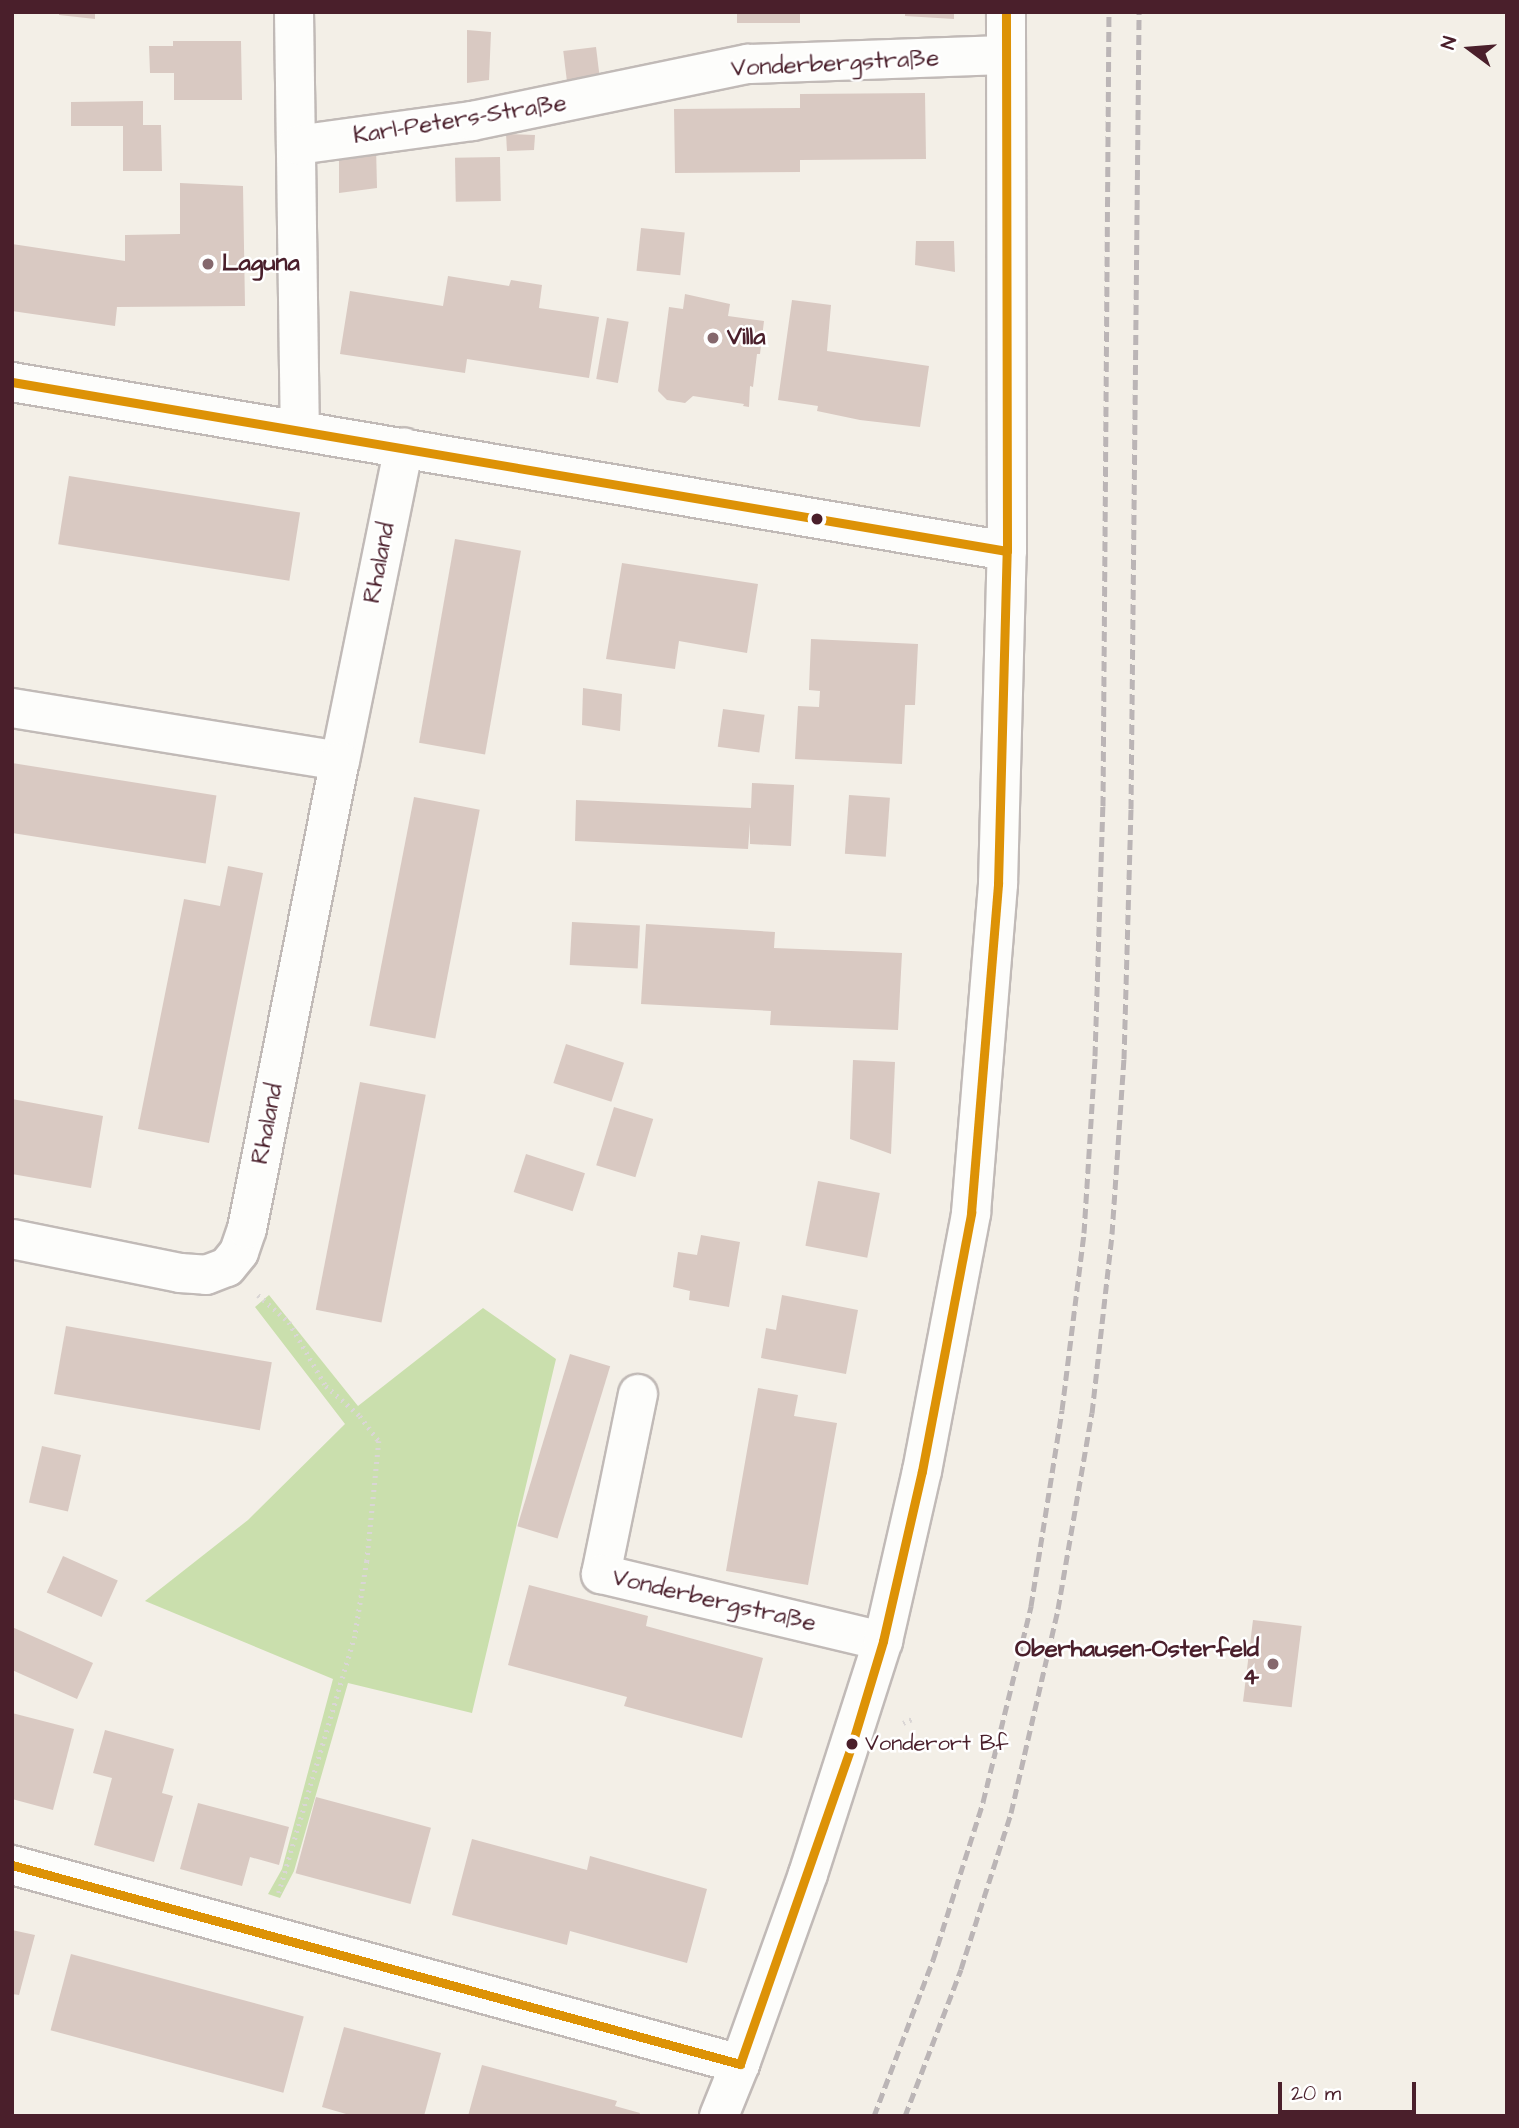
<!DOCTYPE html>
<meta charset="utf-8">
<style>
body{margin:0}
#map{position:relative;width:1519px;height:2128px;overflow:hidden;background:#f3efe7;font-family:"Architects Daughter",sans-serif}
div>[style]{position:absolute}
.green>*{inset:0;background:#cadfad}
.building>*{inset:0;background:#d9c9c2;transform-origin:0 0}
.path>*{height:4.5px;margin-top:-2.25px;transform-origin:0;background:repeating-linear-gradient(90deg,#dad6d5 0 2px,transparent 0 7px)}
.roads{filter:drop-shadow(2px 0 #c1bab7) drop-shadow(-2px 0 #c1bab7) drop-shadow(0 2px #c1bab7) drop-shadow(0 -2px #c1bab7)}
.minor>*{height:38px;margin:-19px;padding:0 19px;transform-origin:19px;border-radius:19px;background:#fdfdfb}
.rail>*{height:5px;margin-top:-2.5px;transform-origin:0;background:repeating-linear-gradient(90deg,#bbb5b6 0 10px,transparent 0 15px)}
.bus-1>*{height:9px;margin:-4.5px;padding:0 4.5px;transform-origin:4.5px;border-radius:4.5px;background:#dd9206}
.dots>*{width:19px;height:19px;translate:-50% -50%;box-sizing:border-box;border:4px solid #fff;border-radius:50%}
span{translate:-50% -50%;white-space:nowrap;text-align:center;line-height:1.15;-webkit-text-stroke:5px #fff;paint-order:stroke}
.bus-label{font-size:22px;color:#4a1f2b}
.left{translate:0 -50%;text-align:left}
.street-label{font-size:24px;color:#4a1f2b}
.poi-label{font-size:24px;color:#4a1f2b;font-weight:700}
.right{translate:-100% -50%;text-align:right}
.frame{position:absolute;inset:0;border:14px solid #4a1f2b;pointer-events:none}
.north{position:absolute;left:1435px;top:14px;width:70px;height:70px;-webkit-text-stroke:5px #fff;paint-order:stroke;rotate:286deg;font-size:19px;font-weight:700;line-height:28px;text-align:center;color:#4a1f2b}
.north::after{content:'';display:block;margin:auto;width:24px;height:32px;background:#4a1f2b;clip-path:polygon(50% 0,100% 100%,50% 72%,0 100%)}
.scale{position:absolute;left:1278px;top:2082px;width:138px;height:32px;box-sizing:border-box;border:4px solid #4a1f2b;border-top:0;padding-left:9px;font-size:21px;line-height:24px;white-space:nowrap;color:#4a1f2b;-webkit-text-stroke:5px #fff;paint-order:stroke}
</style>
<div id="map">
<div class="green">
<div style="clip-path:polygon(269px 1295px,358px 1406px,483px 1308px,556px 1359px,472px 1713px,348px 1683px,294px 1871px,280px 1898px,268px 1894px,282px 1869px,333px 1679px,145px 1601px,248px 1520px,345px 1424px,255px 1307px)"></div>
</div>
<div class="building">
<div style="clip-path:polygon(59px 12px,95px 12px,95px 19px,59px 15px)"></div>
<div style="left:737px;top:12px;width:63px;height:11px"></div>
<div style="clip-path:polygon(905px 12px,954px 12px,954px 19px,905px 16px)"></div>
<div style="clip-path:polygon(467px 30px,491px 32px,489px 80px,467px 83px)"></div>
<div style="clip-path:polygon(173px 41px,241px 41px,242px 100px,174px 100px,174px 73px,150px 73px,149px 46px,173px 46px)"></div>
<div style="left:596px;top:47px;width:31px;height:33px;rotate:83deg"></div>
<div style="clip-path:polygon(925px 93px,926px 159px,800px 160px,800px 172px,675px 173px,674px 109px,800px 108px,800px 94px)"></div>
<div style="clip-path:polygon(143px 101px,143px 125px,161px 125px,162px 171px,123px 171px,123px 126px,71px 126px,71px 102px)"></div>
<div style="clip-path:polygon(506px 134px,535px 135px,534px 150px,507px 151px)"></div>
<div style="clip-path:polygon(376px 146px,377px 188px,339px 193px,339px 149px)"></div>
<div style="left:500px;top:157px;width:44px;height:45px;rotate:89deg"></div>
<div style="clip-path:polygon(180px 183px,243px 186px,245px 306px,117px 307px,115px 326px,12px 311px,12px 244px,125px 261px,125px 235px,180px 234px)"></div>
<div style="left:641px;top:228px;width:44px;height:43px;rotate:6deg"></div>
<div style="clip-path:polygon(916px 241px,954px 241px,955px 272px,915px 265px)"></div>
<div style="clip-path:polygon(448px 276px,509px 286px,511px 280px,542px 285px,539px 308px,599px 317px,589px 378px,467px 359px,465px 373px,340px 354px,350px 291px,443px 306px)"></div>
<div style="clip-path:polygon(685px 294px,730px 304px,728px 316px,764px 321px,760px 354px,757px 354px,753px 387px,750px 386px,749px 407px,743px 406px,744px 404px,693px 396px,685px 403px,667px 400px,658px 391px,669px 307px,683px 309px)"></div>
<div style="clip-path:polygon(792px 300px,831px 305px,827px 351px,929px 366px,920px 427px,860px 420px,817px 411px,818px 406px,778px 400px)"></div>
<div style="left:607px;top:318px;width:22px;height:62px;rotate:10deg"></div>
<div style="left:69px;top:476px;width:234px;height:69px;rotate:9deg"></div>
<div style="left:455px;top:539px;width:67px;height:207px;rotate:10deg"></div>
<div style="clip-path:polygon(622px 563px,758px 584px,747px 653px,679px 641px,675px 669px,606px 659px)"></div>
<div style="clip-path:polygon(811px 639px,918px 644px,915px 705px,905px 705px,902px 764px,795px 759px,798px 706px,819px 707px,820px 691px,809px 690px)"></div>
<div style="clip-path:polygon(583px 688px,622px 694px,620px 731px,582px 725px)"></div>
<div style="left:723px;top:709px;width:42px;height:38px;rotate:8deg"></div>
<div style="left:12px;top:763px;width:207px;height:69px;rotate:9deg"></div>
<div style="clip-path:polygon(752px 783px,794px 785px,791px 846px,750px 844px,750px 823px,748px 849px,575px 841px,576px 800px,751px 808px)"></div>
<div style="left:849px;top:795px;width:41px;height:59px;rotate:4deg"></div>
<div style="left:414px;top:797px;width:67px;height:233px;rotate:11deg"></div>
<div style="clip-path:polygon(228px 866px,263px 873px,209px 1143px,138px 1129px,184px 899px,220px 906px)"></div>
<div style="left:572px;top:922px;width:68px;height:43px;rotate:3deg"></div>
<div style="clip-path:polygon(646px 924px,775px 932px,774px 948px,902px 953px,898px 1030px,770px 1025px,771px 1011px,641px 1004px)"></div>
<div style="left:566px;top:1044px;width:61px;height:41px;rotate:18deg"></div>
<div style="clip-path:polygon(853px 1060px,895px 1062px,891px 1154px,850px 1139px)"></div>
<div style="left:360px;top:1082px;width:67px;height:232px;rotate:11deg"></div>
<div style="clip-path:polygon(12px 1099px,103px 1116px,91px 1188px,12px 1174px)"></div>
<div style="left:614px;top:1107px;width:41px;height:61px;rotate:17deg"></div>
<div style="left:526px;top:1154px;width:62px;height:40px;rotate:18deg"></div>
<div style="left:818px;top:1181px;width:63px;height:66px;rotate:11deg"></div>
<div style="clip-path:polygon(701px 1235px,740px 1242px,729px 1307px,689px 1300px,690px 1291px,673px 1287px,678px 1252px,697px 1255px)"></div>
<div style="clip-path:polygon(782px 1295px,858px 1310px,846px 1374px,761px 1358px,766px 1328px,776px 1330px)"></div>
<div style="left:66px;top:1326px;width:209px;height:69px;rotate:10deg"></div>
<div style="left:570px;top:1354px;width:42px;height:180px;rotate:17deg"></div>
<div style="clip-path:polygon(758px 1388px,798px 1395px,794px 1416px,837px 1423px,808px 1585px,726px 1571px)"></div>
<div style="left:42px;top:1446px;width:40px;height:58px;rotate:13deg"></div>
<div style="left:63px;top:1556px;width:60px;height:40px;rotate:24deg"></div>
<div style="clip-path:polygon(529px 1585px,648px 1616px,646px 1626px,763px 1658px,742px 1738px,624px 1706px,627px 1697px,508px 1665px)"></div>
<div style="left:1253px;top:1620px;width:49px;height:82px;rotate:7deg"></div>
<div style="clip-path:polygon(12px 1627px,93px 1663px,77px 1699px,12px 1670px)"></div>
<div style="clip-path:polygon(12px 1713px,74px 1729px,53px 1810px,12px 1799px)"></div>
<div style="clip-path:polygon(105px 1730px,174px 1749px,162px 1793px,173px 1796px,154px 1862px,94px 1845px,112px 1778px,93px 1773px)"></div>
<div style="left:316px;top:1797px;width:119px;height:79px;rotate:15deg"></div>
<div style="clip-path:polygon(198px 1803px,289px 1827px,279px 1865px,250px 1857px,242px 1886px,180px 1869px)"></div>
<div style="clip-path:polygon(472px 1839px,587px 1870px,590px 1856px,707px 1889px,687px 1963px,570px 1931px,567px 1945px,452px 1915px)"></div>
<div style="clip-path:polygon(12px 1930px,35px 1935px,19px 1995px,12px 1994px)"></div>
<div style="left:71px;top:1954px;width:241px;height:79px;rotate:15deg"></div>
<div style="clip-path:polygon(344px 2027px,441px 2053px,424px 2116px,353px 2116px,322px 2107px)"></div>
<div style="clip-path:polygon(482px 2065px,617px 2101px,615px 2106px,640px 2113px,639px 2116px,468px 2116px)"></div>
</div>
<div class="path">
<div style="left:258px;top:1295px;width:41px;rotate:41.1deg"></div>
<div style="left:289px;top:1322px;width:74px;rotate:60deg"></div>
<div style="left:326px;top:1386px;width:45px;rotate:41.4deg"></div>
<div style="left:360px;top:1416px;width:31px;rotate:53deg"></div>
<div style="left:379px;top:1441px;width:121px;rotate:95.7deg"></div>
<div style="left:367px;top:1561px;width:76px;rotate:99.1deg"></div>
<div style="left:355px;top:1636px;width:268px;rotate:106.5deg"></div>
<div style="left:903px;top:1723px;width:12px;rotate:-24deg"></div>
</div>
<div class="roads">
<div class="minor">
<div style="left:294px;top:12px;width:416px;rotate:89.2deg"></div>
<div style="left:297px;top:145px;width:177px;rotate:-7.8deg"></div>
<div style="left:472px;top:121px;width:282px;rotate:-11.7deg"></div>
<div style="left:748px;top:64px;width:258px;rotate:-2deg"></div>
<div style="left:12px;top:382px;width:1009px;rotate:9.64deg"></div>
<div style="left:12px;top:708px;width:332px;rotate:9.2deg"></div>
<div style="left:340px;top:761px;width:320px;rotate:-78.5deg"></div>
<div style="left:12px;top:1239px;width:171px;rotate:11.4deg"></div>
<div style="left:180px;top:1273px;width:26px;rotate:4deg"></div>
<div style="left:206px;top:1275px;width:22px;rotate:-21deg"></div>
<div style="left:227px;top:1267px;width:19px;rotate:-51deg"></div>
<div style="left:239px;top:1252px;width:24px;rotate:-71deg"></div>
<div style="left:247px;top:1229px;width:477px;rotate:-78.8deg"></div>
<div style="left:638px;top:1394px;width:184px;rotate:101.6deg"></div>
<div style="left:601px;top:1574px;width:290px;rotate:13.4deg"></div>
<div style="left:12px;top:1865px;width:755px;rotate:15.29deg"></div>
<div style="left:719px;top:2116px;width:56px;rotate:-68deg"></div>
<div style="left:740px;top:2064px;width:202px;rotate:-70.3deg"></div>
<div style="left:808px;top:1874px;width:245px;rotate:-72.2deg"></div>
<div style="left:883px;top:1641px;width:174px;rotate:-77.1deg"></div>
<div style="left:922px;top:1471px;width:263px;rotate:-79.2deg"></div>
<div style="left:971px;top:1213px;width:330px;rotate:-85.3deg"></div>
<div style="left:998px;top:884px;width:333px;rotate:-88.5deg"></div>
<div style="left:1007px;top:551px;width:539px;rotate:-90.11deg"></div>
</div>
</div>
<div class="rail">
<div style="left:874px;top:2116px;width:167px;rotate:-69.3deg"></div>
<div style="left:933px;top:1960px;width:166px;rotate:-72.4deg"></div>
<div style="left:983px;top:1802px;width:202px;rotate:-76.2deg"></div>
<div style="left:1031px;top:1606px;width:198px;rotate:-81deg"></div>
<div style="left:1062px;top:1410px;width:178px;rotate:-82.9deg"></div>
<div style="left:1084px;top:1233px;width:177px;rotate:-86.4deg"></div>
<div style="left:1095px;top:1056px;width:250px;rotate:-88.2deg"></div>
<div style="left:1103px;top:806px;width:794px;rotate:-89.57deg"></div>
<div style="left:905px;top:2116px;width:157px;rotate:-69.1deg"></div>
<div style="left:961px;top:1969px;width:164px;rotate:-72.2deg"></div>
<div style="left:1011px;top:1813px;width:209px;rotate:-77deg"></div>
<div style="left:1058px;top:1609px;width:199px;rotate:-80.2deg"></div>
<div style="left:1092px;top:1413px;width:180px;rotate:-83.6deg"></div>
<div style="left:1112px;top:1234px;width:175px;rotate:-86.1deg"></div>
<div style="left:1124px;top:1059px;width:250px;rotate:-88.4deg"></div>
<div style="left:1131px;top:809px;width:797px;rotate:-89.42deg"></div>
</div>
<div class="bus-1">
<div style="left:12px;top:382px;width:1009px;rotate:9.64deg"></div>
<div style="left:12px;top:1865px;width:755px;rotate:15.29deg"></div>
<div style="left:740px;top:2064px;width:339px;rotate:-70.7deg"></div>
<div style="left:852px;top:1744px;width:108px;rotate:-73.2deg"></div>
<div style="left:883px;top:1641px;width:174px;rotate:-77.1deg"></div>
<div style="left:922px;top:1471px;width:263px;rotate:-79.2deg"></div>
<div style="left:971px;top:1213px;width:330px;rotate:-85.3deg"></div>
<div style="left:998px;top:884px;width:333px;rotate:-88.5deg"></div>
<div style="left:1007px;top:551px;width:539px;rotate:-90.11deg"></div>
</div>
<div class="dots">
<div style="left:208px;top:264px;background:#85686d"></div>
<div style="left:713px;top:338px;background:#85686d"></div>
<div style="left:817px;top:519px;background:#4a1f2b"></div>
<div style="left:1273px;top:1664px;background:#85686d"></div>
<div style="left:852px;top:1744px;background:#4a1f2b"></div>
</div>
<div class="bus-label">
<span class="left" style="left:865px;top:1744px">Vonderort Bf</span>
</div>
<div class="street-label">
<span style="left:835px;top:64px;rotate:-3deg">Vonderbergstraße</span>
<span style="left:460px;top:120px;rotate:-9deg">Karl-Peters-Straße</span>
<span style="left:380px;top:563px;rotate:-79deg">Rhaland</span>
<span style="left:268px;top:1124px;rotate:-79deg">Rhaland</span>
<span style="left:714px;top:1601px;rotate:13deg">Vonderbergstraße</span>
</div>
<div class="poi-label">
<span class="left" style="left:222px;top:264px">Laguna</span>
<span class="left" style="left:727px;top:338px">Villa</span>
<span class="right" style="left:1259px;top:1664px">Oberhausen-Osterfeld<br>4</span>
</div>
<div class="frame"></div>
<div class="north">N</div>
<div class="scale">20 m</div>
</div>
